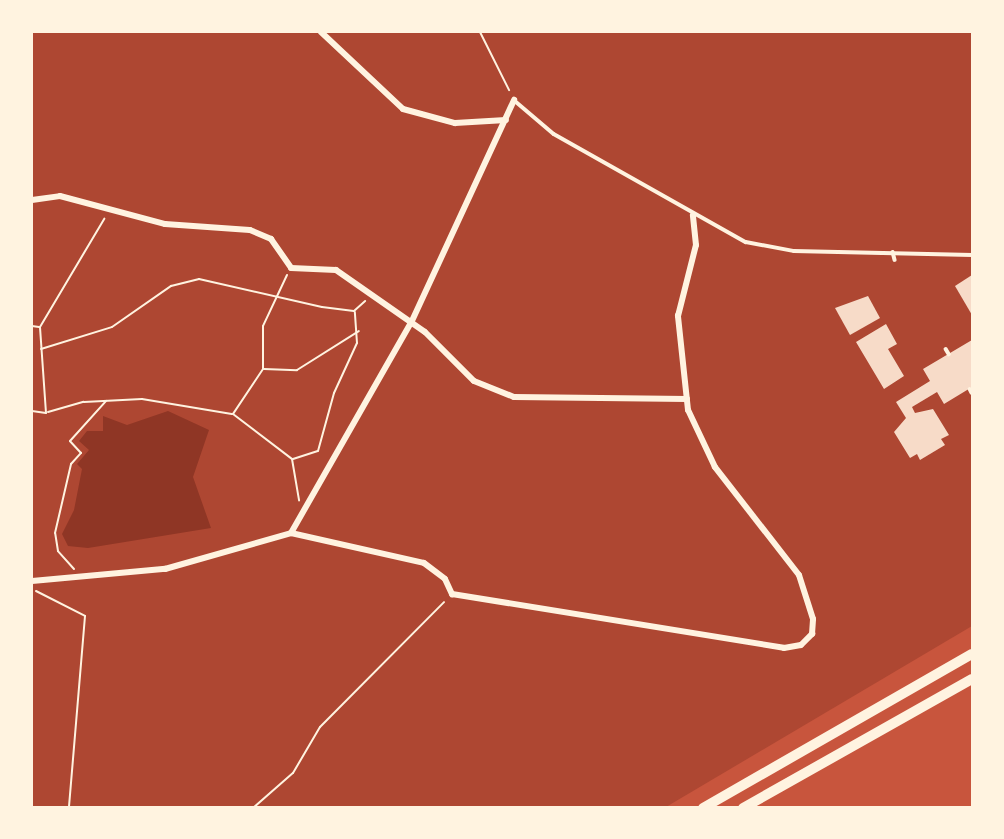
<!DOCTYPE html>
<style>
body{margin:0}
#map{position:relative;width:1004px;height:839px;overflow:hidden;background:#c8553d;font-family:"PT Sans Narrow",sans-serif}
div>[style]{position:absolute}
.green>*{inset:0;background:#ae4732}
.water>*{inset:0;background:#8f3625}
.building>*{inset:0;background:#f7dbc8}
.path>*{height:2px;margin:-1px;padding:0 1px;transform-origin:1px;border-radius:1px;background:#fff3e0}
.service>*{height:3.5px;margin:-1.75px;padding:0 1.75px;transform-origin:1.75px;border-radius:1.75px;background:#fff3e0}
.minor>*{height:6px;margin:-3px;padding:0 3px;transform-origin:3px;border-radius:3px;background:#fff3e0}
.trunk>*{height:10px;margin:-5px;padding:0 5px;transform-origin:5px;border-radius:5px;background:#fff3e0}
span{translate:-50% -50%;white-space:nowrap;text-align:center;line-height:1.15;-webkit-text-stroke:6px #fff3e0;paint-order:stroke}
.frame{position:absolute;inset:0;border:33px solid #fff3e0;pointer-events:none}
</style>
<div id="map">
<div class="green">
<div style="clip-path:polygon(32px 32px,972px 32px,972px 626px,666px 807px,32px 807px)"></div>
</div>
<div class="water">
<div style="clip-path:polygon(168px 411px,209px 430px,193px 477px,211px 528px,88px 548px,68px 546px,62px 534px,74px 510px,82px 469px,77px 464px,89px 450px,79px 441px,87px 431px,103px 431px,103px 416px,127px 425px)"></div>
</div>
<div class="building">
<div style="clip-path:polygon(972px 275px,972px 315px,955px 286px)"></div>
<div style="clip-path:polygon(868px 296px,880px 318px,850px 335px,835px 308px)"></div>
<div style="clip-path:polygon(886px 324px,897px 344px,888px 349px,904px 376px,884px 389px,856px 342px)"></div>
<div style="clip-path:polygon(972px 340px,972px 387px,944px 404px,937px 392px,912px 407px,915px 413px,933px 409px,949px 435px,941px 439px,945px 445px,920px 460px,917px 454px,910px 458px,894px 432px,906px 418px,896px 402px,930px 381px,923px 369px)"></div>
</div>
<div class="path">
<div style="left:480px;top:32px;width:65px;rotate:63.4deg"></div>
<div style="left:287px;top:275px;width:56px;rotate:115.2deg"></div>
<div style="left:263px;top:326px;width:43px;rotate:90deg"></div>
<div style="left:263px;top:369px;width:54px;rotate:123.7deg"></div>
<div style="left:233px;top:414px;width:74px;rotate:37.3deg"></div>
<div style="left:292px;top:459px;width:42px;rotate:80.3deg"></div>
<div style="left:32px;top:326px;width:7px;rotate:8deg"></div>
<div style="left:41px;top:349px;width:74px;rotate:-17.2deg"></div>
<div style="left:112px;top:327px;width:72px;rotate:-34.8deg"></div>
<div style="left:171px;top:286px;width:29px;rotate:-14deg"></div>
<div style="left:199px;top:279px;width:126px;rotate:12.8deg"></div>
<div style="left:322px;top:307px;width:32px;rotate:7deg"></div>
<div style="left:354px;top:311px;width:15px;rotate:-42deg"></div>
<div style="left:264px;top:369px;width:33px;rotate:2deg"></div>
<div style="left:297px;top:370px;width:73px;rotate:-32.2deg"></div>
<div style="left:32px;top:411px;width:14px;rotate:8deg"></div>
<div style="left:46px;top:413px;width:86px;rotate:-94deg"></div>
<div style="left:40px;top:327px;width:126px;rotate:-59.3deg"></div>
<div style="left:48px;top:412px;width:37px;rotate:-16deg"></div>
<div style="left:84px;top:402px;width:58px;rotate:-3deg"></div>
<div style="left:142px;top:399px;width:91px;rotate:9.5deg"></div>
<div style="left:293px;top:459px;width:26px;rotate:-18deg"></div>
<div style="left:318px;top:451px;width:60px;rotate:-74.6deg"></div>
<div style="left:334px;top:393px;width:55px;rotate:-65.3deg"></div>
<div style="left:357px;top:343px;width:31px;rotate:-94deg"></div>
<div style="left:74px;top:569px;width:24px;rotate:-132deg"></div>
<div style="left:58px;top:551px;width:18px;rotate:-99deg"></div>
<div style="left:55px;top:533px;width:71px;rotate:-76.9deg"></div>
<div style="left:71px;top:464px;width:15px;rotate:-48deg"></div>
<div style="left:81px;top:453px;width:16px;rotate:-133deg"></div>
<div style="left:70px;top:441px;width:54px;rotate:-48deg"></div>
<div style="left:36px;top:591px;width:55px;rotate:27deg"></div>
<div style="left:85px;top:616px;width:193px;rotate:94.8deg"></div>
<div style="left:253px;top:808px;width:53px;rotate:-41.2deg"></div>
<div style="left:293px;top:773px;width:53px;rotate:-59.6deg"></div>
<div style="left:320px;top:727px;width:176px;rotate:-45.2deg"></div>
</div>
<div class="service">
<div style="left:514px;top:100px;width:52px;rotate:40.4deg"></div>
<div style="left:554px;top:134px;width:220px;rotate:29.4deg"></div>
<div style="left:746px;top:242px;width:49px;rotate:10.6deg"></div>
<div style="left:794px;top:251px;width:178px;rotate:1.3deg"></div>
<div style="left:893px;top:252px;width:8px;rotate:76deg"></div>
<div style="left:946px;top:349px;width:6px;rotate:59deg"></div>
<div style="left:970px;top:389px;width:4px;rotate:63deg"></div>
</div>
<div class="minor">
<div style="left:321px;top:32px;width:112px;rotate:43.2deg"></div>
<div style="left:403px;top:109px;width:54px;rotate:15.1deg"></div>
<div style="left:455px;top:123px;width:51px;rotate:-3.4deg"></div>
<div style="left:32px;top:200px;width:28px;rotate:-8deg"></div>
<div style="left:60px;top:196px;width:109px;rotate:14.9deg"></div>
<div style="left:165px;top:224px;width:85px;rotate:4deg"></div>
<div style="left:250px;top:230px;width:23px;rotate:23deg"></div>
<div style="left:271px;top:239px;width:35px;rotate:55deg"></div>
<div style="left:291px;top:268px;width:45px;rotate:2.5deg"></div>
<div style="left:336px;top:270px;width:108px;rotate:34.9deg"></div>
<div style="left:425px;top:332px;width:69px;rotate:45deg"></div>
<div style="left:474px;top:381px;width:43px;rotate:21.8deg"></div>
<div style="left:514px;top:397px;width:173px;rotate:0.7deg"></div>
<div style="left:291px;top:533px;width:136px;rotate:12.7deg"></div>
<div style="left:424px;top:563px;width:26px;rotate:37deg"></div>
<div style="left:445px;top:579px;width:17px;rotate:65deg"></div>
<div style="left:452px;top:594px;width:336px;rotate:9.2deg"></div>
<div style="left:784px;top:648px;width:17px;rotate:-10deg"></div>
<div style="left:801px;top:645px;width:16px;rotate:-45deg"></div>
<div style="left:812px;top:634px;width:15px;rotate:-86deg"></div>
<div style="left:813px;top:619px;width:46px;rotate:-107.7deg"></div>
<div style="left:799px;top:575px;width:137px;rotate:-127.9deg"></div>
<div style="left:715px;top:467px;width:63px;rotate:-115.3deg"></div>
<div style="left:688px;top:410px;width:95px;rotate:-96.1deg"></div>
<div style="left:678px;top:316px;width:73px;rotate:-75.8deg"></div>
<div style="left:696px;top:245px;width:30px;rotate:-96deg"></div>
<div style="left:32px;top:581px;width:134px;rotate:-5.2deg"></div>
<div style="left:165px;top:569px;width:131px;rotate:-15.9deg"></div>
<div style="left:291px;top:533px;width:242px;rotate:-60.3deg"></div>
<div style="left:411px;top:323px;width:246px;rotate:-65.2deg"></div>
</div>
<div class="trunk">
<div style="left:703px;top:808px;width:310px;rotate:-29.8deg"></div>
<div style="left:743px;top:808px;width:263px;rotate:-29.4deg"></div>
</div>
<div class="frame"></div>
</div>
